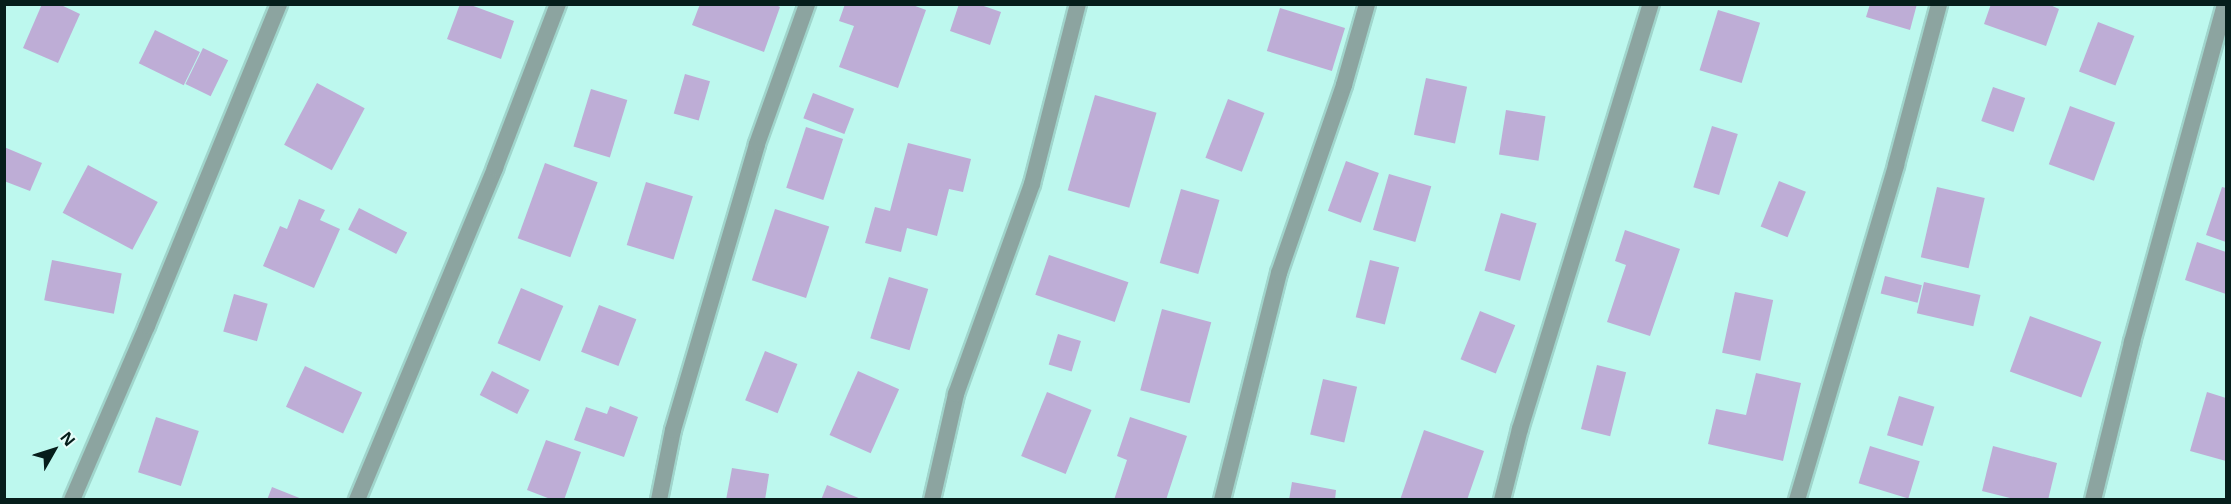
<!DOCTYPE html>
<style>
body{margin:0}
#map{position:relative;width:2231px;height:504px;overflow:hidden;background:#bdf8ee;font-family:"Open Sans",sans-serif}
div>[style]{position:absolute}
.building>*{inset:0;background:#beadd6;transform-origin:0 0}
.roads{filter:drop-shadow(2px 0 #a0d5cc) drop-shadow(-2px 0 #a0d5cc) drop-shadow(0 2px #a0d5cc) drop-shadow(0 -2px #a0d5cc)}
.minor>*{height:16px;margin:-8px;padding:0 8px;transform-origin:8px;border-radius:8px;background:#8ca4a0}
span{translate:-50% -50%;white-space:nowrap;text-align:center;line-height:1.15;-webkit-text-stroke:6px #e6fdf9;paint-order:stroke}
.frame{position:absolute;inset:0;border:6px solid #061e1b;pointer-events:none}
.north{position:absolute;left:24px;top:420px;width:60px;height:60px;-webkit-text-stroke:4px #e6fdf9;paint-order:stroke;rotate:51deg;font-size:16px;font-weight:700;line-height:24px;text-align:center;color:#061e1b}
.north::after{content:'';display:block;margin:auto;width:21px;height:27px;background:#061e1b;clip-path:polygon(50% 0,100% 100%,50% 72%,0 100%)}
</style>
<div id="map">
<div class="building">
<div style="clip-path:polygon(42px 4px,59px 4px,80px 14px,58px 63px,23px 48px)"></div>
<div style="clip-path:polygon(460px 4px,468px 4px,514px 21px,501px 59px,447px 39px)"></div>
<div style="clip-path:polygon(700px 4px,774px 4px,780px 7px,764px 52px,692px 25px)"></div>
<div style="clip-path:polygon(845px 4px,910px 4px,926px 10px,898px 88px,839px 67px,854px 26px,839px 21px)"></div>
<div style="clip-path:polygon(959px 4px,978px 4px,1001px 12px,990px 45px,950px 31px)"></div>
<div style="clip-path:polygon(1870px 4px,1917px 4px,1910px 30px,1866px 17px)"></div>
<div style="clip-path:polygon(1991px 4px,2048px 4px,2059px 9px,2046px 46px,1984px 24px)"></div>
<div style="left:1280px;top:8px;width:68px;height:45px;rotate:17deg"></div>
<div style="left:1718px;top:10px;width:44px;height:63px;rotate:17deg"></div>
<div style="left:2098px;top:22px;width:39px;height:53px;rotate:21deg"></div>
<div style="left:155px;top:30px;width:50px;height:37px;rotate:26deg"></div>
<div style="left:203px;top:48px;width:28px;height:40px;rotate:26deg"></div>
<div style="left:685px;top:74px;width:26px;height:41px;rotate:16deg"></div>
<div style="left:1426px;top:78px;width:42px;height:58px;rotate:12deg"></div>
<div style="left:317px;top:83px;width:54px;height:70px;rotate:28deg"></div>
<div style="left:1993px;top:87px;width:34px;height:36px;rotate:19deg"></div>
<div style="left:591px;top:89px;width:38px;height:60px;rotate:17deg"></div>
<div style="left:813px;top:93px;width:44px;height:27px;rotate:21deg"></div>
<div style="left:1095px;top:95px;width:64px;height:99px;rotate:16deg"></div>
<div style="left:1228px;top:99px;width:39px;height:63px;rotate:21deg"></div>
<div style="left:2070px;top:106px;width:48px;height:62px;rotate:20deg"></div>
<div style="left:1506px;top:110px;width:40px;height:45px;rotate:9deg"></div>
<div style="left:1712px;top:126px;width:27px;height:64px;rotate:17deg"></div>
<div style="left:806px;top:127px;width:39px;height:64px;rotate:18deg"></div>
<div style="clip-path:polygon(908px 143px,971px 159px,963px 192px,949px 189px,937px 236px,907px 228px,901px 252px,865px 243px,875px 207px,890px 211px)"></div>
<div style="clip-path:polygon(4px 147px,42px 163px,30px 191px,4px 181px)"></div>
<div style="left:1346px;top:161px;width:35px;height:53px;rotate:20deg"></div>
<div style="left:545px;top:163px;width:56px;height:80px;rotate:20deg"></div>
<div style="left:88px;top:165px;width:79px;height:54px;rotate:28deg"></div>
<div style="left:1389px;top:174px;width:44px;height:58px;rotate:16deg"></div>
<div style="left:1779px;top:181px;width:29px;height:49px;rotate:22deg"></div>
<div style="left:646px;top:182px;width:49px;height:66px;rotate:17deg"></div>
<div style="left:1937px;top:187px;width:49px;height:72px;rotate:13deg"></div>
<div style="clip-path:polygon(2222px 187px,2226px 188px,2226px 242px,2206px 235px)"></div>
<div style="left:1181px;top:189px;width:40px;height:77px;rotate:16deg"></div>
<div style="clip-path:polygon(299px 199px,325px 210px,320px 220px,340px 229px,314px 288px,263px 266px,280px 226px,287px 229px)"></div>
<div style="left:359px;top:208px;width:54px;height:24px;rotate:27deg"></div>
<div style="left:775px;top:209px;width:57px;height:75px;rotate:18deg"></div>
<div style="left:1501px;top:213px;width:37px;height:60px;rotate:16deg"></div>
<div style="clip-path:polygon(1625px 230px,1680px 249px,1650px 336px,1607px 322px,1626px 265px,1615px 261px)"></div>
<div style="clip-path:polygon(2197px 242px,2226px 252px,2226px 294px,2185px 280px)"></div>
<div style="left:1049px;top:255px;width:84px;height:42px;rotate:19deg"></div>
<div style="left:52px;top:260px;width:71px;height:41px;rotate:11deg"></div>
<div style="left:1370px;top:260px;width:30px;height:59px;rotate:14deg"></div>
<div style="left:1885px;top:276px;width:38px;height:18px;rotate:14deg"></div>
<div style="left:889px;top:277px;width:41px;height:64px;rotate:17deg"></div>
<div style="left:1924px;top:282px;width:58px;height:32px;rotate:13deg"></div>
<div style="left:521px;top:288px;width:46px;height:60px;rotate:23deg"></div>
<div style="left:1735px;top:292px;width:39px;height:62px;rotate:12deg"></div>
<div style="left:234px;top:294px;width:35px;height:39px;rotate:16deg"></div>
<div style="left:599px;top:305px;width:40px;height:50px;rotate:21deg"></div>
<div style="left:1162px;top:309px;width:51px;height:84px;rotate:15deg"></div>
<div style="left:1480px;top:311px;width:38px;height:52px;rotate:22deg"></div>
<div style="left:2030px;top:316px;width:76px;height:59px;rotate:20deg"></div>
<div style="left:1058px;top:334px;width:24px;height:32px;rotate:17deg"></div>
<div style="left:765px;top:351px;width:35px;height:53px;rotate:22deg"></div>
<div style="left:1597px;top:365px;width:30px;height:66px;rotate:14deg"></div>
<div style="left:305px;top:366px;width:63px;height:45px;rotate:25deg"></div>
<div style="left:492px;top:371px;width:42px;height:27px;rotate:27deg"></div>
<div style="left:858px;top:371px;width:45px;height:70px;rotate:24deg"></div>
<div style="clip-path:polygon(1756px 373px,1801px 383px,1783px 461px,1708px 444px,1716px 409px,1746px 415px)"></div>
<div style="left:1323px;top:379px;width:35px;height:57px;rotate:13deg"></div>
<div style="left:1047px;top:392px;width:48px;height:69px;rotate:22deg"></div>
<div style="clip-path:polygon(2207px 392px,2226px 398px,2226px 461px,2190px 451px)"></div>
<div style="left:1899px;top:396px;width:37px;height:41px;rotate:17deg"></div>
<div style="clip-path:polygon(610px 406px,638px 417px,624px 457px,574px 440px,586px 407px,607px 414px)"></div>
<div style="left:156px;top:417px;width:45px;height:58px;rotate:18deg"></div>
<div style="clip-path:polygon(1130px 417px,1187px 436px,1166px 500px,1114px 500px,1127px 460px,1117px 456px)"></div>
<div style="clip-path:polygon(1424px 430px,1484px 451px,1467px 500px,1400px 500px)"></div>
<div style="clip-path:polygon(546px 440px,581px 452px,564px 500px,553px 500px,527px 490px)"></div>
<div style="left:1870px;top:446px;width:52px;height:39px;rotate:17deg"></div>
<div style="clip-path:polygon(1993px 446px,2057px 463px,2048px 500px,2018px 500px,1982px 491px)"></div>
<div style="clip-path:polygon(732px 468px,769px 474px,765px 500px,726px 500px)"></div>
<div style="clip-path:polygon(1292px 482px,1336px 490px,1335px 500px,1289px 500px)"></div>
<div style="clip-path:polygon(827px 485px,861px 499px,861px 500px,821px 500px)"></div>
<div style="clip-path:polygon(272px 487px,302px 499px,302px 500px,267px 500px)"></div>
</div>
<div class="roads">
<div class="minor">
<div style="left:72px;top:500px;width:189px;rotate:-66.7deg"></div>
<div style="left:147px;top:326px;width:348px;rotate:-67.7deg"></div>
<div style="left:357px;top:500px;width:360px;rotate:-67.4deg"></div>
<div style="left:495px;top:168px;width:176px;rotate:-69deg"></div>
<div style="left:659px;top:500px;width:71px;rotate:-78.7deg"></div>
<div style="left:673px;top:430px;width:298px;rotate:-73.6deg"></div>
<div style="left:757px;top:144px;width:149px;rotate:-70.3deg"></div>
<div style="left:932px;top:500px;width:109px;rotate:-77.2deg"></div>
<div style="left:956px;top:394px;width:223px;rotate:-70.1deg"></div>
<div style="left:1032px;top:184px;width:186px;rotate:-75.7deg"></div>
<div style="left:1222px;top:500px;width:234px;rotate:-75.9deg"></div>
<div style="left:1279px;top:273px;width:199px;rotate:-70.9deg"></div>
<div style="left:1344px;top:85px;width:84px;rotate:-74.1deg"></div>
<div style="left:1502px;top:500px;width:73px;rotate:-75.8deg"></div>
<div style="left:1520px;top:429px;width:445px;rotate:-72.9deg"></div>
<div style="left:1797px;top:500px;width:349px;rotate:-73.5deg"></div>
<div style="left:1896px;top:165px;width:167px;rotate:-75deg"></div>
<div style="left:2093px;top:500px;width:163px;rotate:-76.1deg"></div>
<div style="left:2132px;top:342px;width:351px;rotate:-74.6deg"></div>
</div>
</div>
<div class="frame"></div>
<div class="north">N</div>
</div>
